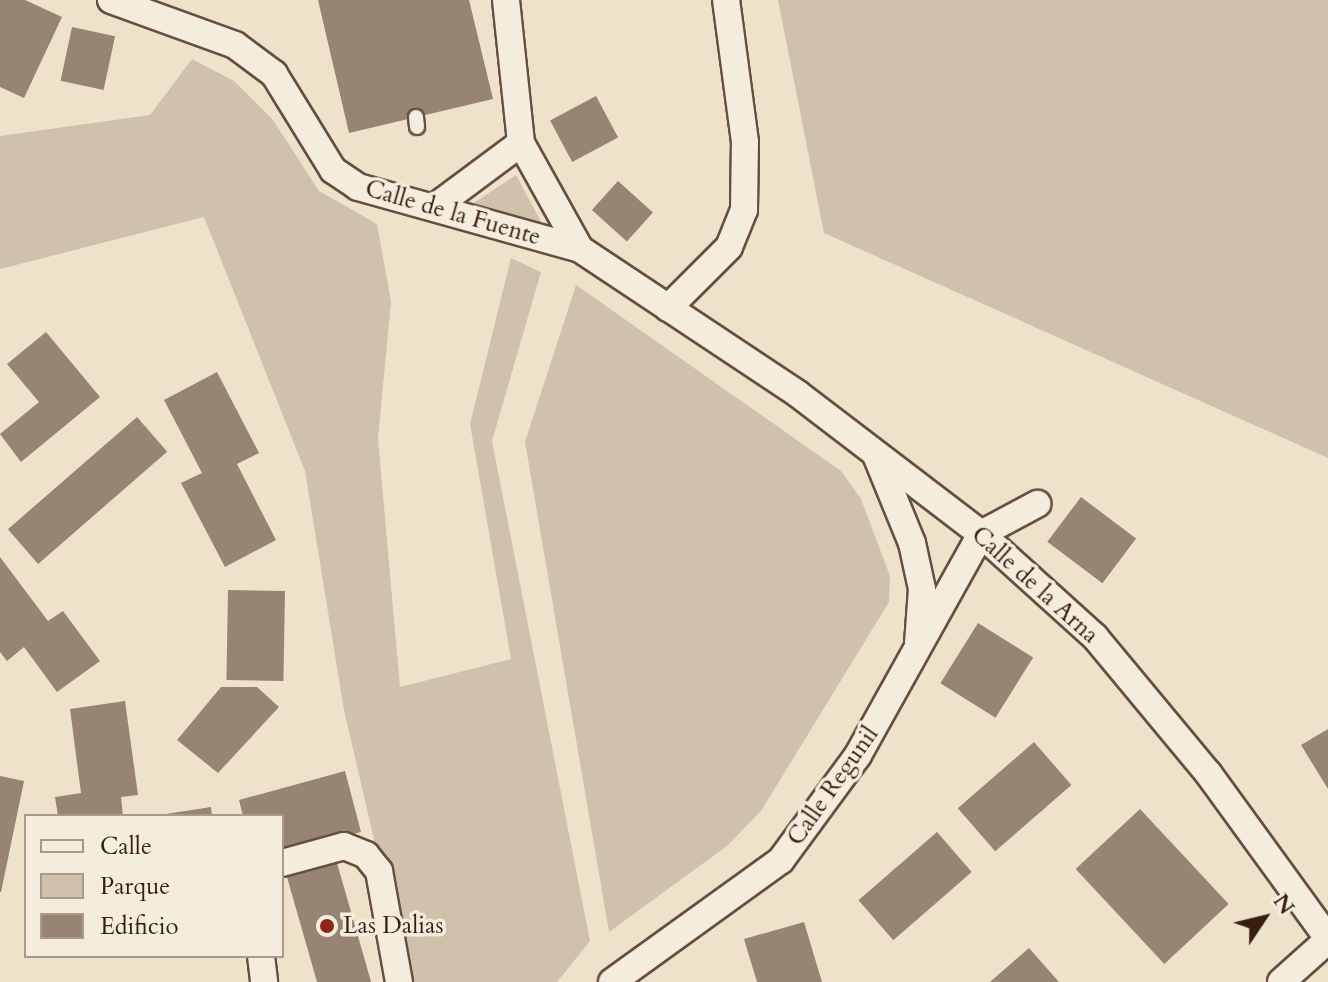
<!DOCTYPE html>
<style>
body{margin:0}
#map{position:relative;width:1328px;height:982px;overflow:hidden;background:#eee3ca;font-family:Cardo,serif}
div>[style]{position:absolute}
.green>*{inset:0;background:#cfc1ab}
.building>*{inset:0;background:#978472;transform-origin:0 0}
.roads{filter:drop-shadow(2px 0 #664e41) drop-shadow(-2px 0 #664e41) drop-shadow(0 2px #664e41) drop-shadow(0 -2px #664e41)}
.lane>*{height:14px;margin:-7px;padding:0 7px;transform-origin:7px;border-radius:7px;background:#f4eddd}
.street>*{height:26px;margin:-13px;padding:0 13px;transform-origin:13px;border-radius:13px;background:#f4eddd}
.dots>*{width:22px;height:22px;translate:-50% -50%;box-sizing:border-box;border:4px solid #f4eddd;border-radius:50%}
span{translate:-50% -50%;white-space:nowrap;text-align:center;line-height:1.15;-webkit-text-stroke:7px #f4eddd;paint-order:stroke}
.street-label{font-size:24px;color:#381d13}
.poi-label{font-size:24px;color:#381d13}
.left{translate:0 -50%;text-align:left}
.legend{position:absolute;left:24px;top:814px;width:260px;height:144px;box-sizing:border-box;background:#f4eddd;border:2px solid #a99a8c;margin:0;padding:10px 14px;list-style:none;font-size:24px;color:#381d13}
.legend li{display:flex;align-items:center;gap:16px;height:40px}
.legend b{width:40px;border:2px solid #a99a8c}
.north{position:absolute;left:1224px;top:878px;width:80px;height:80px;-webkit-text-stroke:6px #f4eddd;paint-order:stroke;rotate:55deg;font-size:22px;font-weight:700;line-height:32px;text-align:center;color:#381d13}
.north::after{content:'';display:block;margin:auto;width:28px;height:36px;background:#381d13;clip-path:polygon(50% 0,100% 100%,50% 72%,0 100%)}
</style>
<div id="map">
<div class="green">
<div style="clip-path:polygon(778px 0,1328px 0,1328px 458px,824px 233px)"></div>
<div style="clip-path:polygon(192px 59px,234px 81px,273px 120px,319px 191px,377px 224px,391px 301px,378px 439px,400px 687px,511px 659px,470px 424px,511px 258px,541px 272px,492px 441px,590px 941px,557px 982px,407px 982px,344px 710px,305px 471px,204px 217px,0 269px,0 136px,150px 115px)"></div>
<div style="clip-path:polygon(516px 175px,544px 227px,472px 204px)"></div>
<div style="clip-path:polygon(576px 285px,841px 471px,861px 499px,890px 576px,889px 602px,761px 811px,727px 846px,609px 932px,525px 442px)"></div>
</div>
<div class="building">
<div style="clip-path:polygon(0 0,25px 0,62px 17px,24px 98px,0 87px)"></div>
<div style="clip-path:polygon(318px 0,469px 0,493px 99px,349px 133px)"></div>
<div style="left:72px;top:27px;width:44px;height:55px;rotate:12deg"></div>
<div style="left:596px;top:96px;width:47px;height:52px;rotate:62deg"></div>
<div style="left:618px;top:181px;width:47px;height:39px;rotate:42deg"></div>
<div style="clip-path:polygon(46px 332px,100px 397px,21px 462px,0 434px,39px 402px,7px 364px)"></div>
<div style="clip-path:polygon(217px 372px,259px 453px,237px 464px,276px 540px,225px 567px,181px 483px,202px 473px,164px 400px)"></div>
<div style="left:137px;top:417px;width:46px;height:171px;rotate:49deg"></div>
<div style="left:1081px;top:497px;width:69px;height:56px;rotate:37deg"></div>
<div style="clip-path:polygon(0 557px,48px 621px,63px 611px,100px 661px,57px 692px,24px 647px,7px 661px,0 652px)"></div>
<div style="left:228px;top:590px;width:57px;height:90px;rotate:1deg"></div>
<div style="left:978px;top:623px;width:65px;height:71px;rotate:32deg"></div>
<div style="clip-path:polygon(221px 687px,257px 687px,279px 707px,218px 773px,177px 740px)"></div>
<div style="clip-path:polygon(125px 701px,138px 795px,121px 797px,123px 816px,58px 816px,55px 797px,81px 793px,70px 709px)"></div>
<div style="clip-path:polygon(1328px 729px,1328px 789px,1301px 745px)"></div>
<div style="left:1034px;top:742px;width:57px;height:101px;rotate:49deg"></div>
<div style="clip-path:polygon(345px 771px,361px 832px,282px 853px,282px 816px,243px 816px,239px 800px)"></div>
<div style="clip-path:polygon(0 776px,24px 781px,1px 892px,0 892px)"></div>
<div style="clip-path:polygon(211px 807px,212px 816px,166px 816px,166px 814px)"></div>
<div style="left:1140px;top:809px;width:130px;height:88px;rotate:47deg"></div>
<div style="left:937px;top:832px;width:53px;height:104px;rotate:49deg"></div>
<div style="left:335px;top:856px;width:131px;height:52px;rotate:74deg"></div>
<div style="clip-path:polygon(804px 922px,822px 982px,757px 982px,744px 939px)"></div>
<div style="clip-path:polygon(1029px 948px,1059px 982px,990px 982px)"></div>
</div>
<div class="roads">
<div class="lane">
<div style="left:416px;top:117px;width:10px;rotate:84deg"></div>
</div>
<div class="street">
<div style="left:111px;top:0;width:132px;rotate:19.9deg"></div>
<div style="left:235px;top:45px;width:49px;rotate:36.6deg"></div>
<div style="left:274px;top:74px;width:113px;rotate:58.4deg"></div>
<div style="left:333px;top:170px;width:30px;rotate:34deg"></div>
<div style="left:358px;top:187px;width:230px;rotate:15.6deg"></div>
<div style="left:506px;top:0;width:144px;rotate:84deg"></div>
<div style="left:521px;top:143px;width:121px;rotate:60.9deg"></div>
<div style="left:580px;top:249px;width:262px;rotate:33.6deg"></div>
<div style="left:798px;top:394px;width:230px;rotate:37.4deg"></div>
<div style="left:981px;top:534px;width:154px;rotate:42.1deg"></div>
<div style="left:1095px;top:637px;width:177px;rotate:50.3deg"></div>
<div style="left:1208px;top:773px;width:204px;rotate:54deg"></div>
<div style="left:435px;top:207px;width:107px;rotate:-36.7deg"></div>
<div style="left:668px;top:308px;width:86px;rotate:-45deg"></div>
<div style="left:729px;top:247px;width:40px;rotate:-68deg"></div>
<div style="left:744px;top:210px;width:68px;rotate:-89.2deg"></div>
<div style="left:745px;top:142px;width:143px;rotate:-97.6deg"></div>
<div style="left:876px;top:455px;width:95px;rotate:67.8deg"></div>
<div style="left:912px;top:543px;width:47px;rotate:77.7deg"></div>
<div style="left:922px;top:589px;width:55px;rotate:94.2deg"></div>
<div style="left:282px;top:863px;width:64px;rotate:-15.3deg"></div>
<div style="left:344px;top:846px;width:24px;rotate:22deg"></div>
<div style="left:366px;top:855px;width:21px;rotate:51deg"></div>
<div style="left:379px;top:871px;width:113px;rotate:79.8deg"></div>
<div style="left:261px;top:956px;width:26px;rotate:83deg"></div>
<div style="left:612px;top:982px;width:208px;rotate:-35.8deg"></div>
<div style="left:781px;top:860px;width:130px;rotate:-53.7deg"></div>
<div style="left:858px;top:755px;width:253px;rotate:-60.9deg"></div>
<div style="left:981px;top:534px;width:64px;rotate:-28.2deg"></div>
<div style="left:1281px;top:982px;width:63px;rotate:-41.8deg"></div>
</div>
</div>
<div class="dots">
<div style="left:327px;top:926px;background:#8f2418"></div>
</div>
<div class="street-label">
<span style="left:453px;top:213px;rotate:16deg">Calle de la Fuente</span>
<span style="left:1035px;top:585px;rotate:42deg">Calle de la Arna</span>
<span style="left:833px;top:786px;rotate:-55deg">Calle Regunil</span>
</div>
<div class="poi-label">
<span class="left" style="left:343px;top:926px">Las Dalias</span>
</div>
<ul class="legend">
<li><b style="height:10px;background:#f4eddd"></b>Calle</li>
<li><b style="height:22px;background:#cfc1ab"></b>Parque</li>
<li><b style="height:22px;background:#978472"></b>Edificio</li>
</ul>
<div class="north">N</div>
</div>
